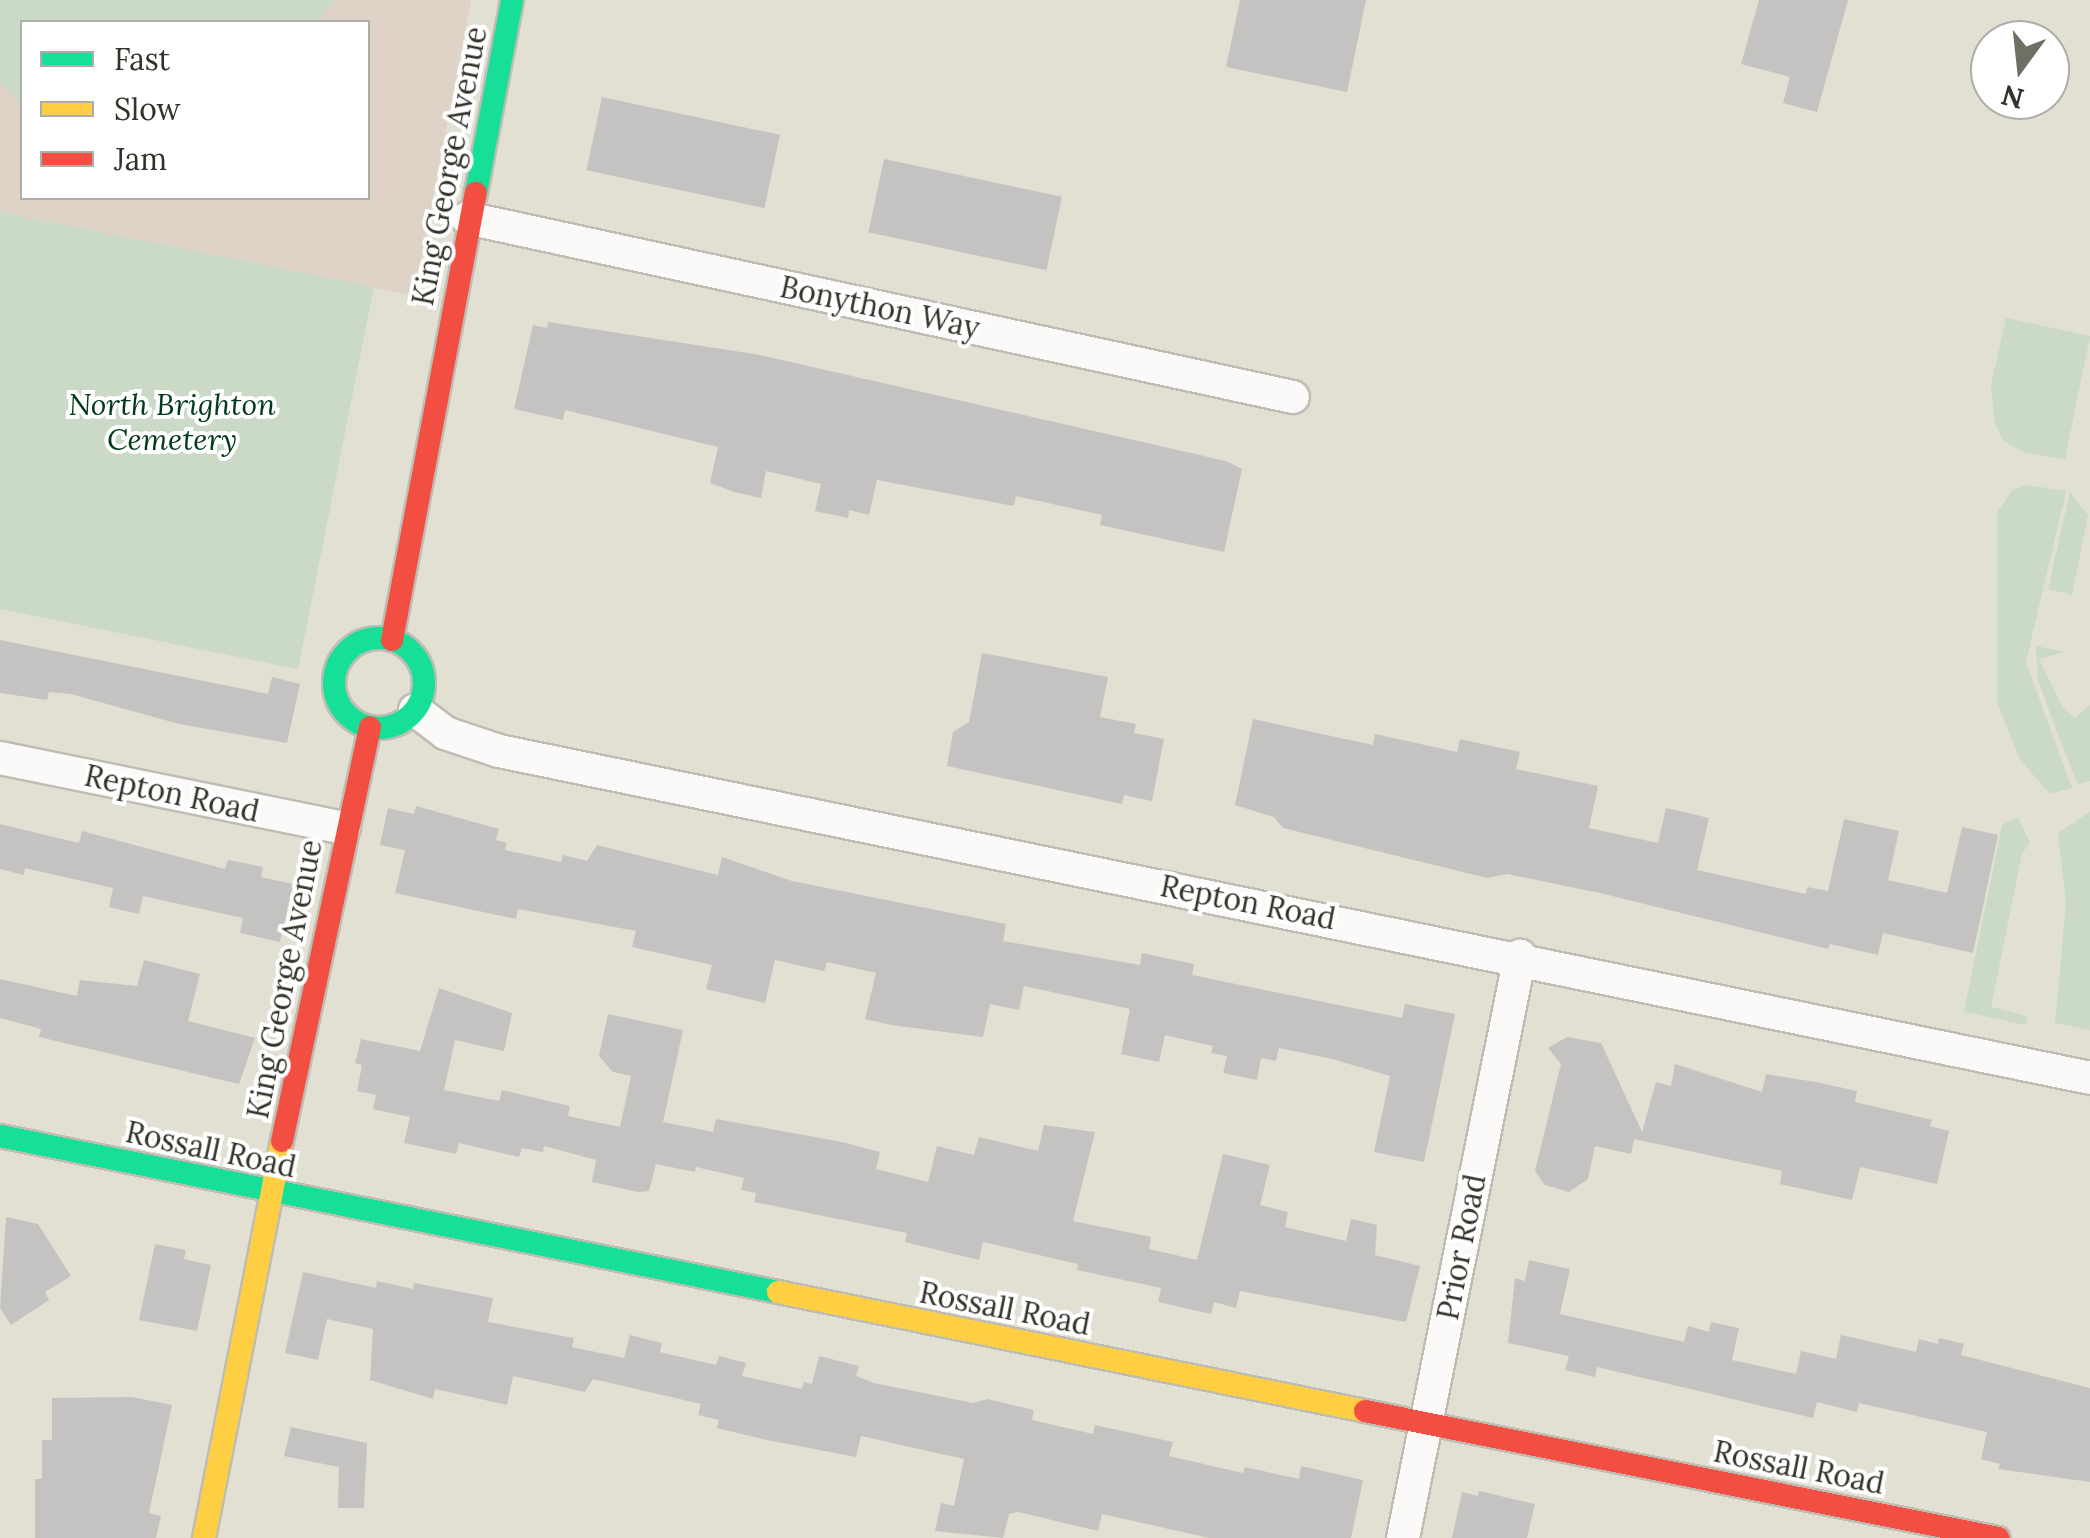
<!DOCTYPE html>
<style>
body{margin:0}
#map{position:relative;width:2090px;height:1538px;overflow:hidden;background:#e2e0d3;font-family:Lora,serif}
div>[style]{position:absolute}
.education>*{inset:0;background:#dfd2c6}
.green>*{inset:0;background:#cbd9c7}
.building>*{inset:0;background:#c4c3c1;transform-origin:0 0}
.roads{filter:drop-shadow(2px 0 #bfbdb3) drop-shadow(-2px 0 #bfbdb3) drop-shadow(0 2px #bfbdb3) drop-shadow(0 -2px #bfbdb3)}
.street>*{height:32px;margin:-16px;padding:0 16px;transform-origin:16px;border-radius:16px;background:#fbfaf8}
.fast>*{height:22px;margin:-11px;padding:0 11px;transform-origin:11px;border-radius:11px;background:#16e098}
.fast>.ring{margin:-11px;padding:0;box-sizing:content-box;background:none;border:22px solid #16e098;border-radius:50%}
.slow>*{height:22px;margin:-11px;padding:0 11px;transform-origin:11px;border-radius:11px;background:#ffcf43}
.jam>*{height:22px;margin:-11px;padding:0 11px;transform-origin:11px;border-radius:11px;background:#f24e42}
span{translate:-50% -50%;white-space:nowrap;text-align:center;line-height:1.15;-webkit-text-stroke:8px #fff;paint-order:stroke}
.street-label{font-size:30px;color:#333229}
.park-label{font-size:30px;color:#003b17;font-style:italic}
.legend{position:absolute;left:20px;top:20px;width:350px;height:180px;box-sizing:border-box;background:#fff;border:2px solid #adada9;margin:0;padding:12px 18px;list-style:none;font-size:30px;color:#333229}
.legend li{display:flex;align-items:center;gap:20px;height:50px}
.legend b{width:50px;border:2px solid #adada9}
.north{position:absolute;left:1970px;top:20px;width:100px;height:100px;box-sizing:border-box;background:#fff;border:2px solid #adada9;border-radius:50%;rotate:195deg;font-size:28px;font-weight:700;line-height:40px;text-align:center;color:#333229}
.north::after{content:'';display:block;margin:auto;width:35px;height:45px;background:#706f64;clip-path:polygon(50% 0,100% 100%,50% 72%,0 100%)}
</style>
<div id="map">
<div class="education">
<div style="clip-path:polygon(evenodd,0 0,471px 0,414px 296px,0 212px,0 0,22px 22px,368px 22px,368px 198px,22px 198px,22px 22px)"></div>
</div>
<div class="green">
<div style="clip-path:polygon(0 0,333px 0,317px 22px,22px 22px,22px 108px,0 80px)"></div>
<div style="clip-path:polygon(0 212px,374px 287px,298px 669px,0 609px)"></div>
<div style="clip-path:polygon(2006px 318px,2090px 336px,2065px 460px,2023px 452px,2003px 440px,1995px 424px,1991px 385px)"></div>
<div style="clip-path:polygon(2028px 485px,2066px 491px,2026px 662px,2072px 788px,2050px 794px,2020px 760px,1997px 703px,1997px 513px,2012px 490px)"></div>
<div style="clip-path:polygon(2070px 492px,2088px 515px,2072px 595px,2048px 589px)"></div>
<div style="clip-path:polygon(2036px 646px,2065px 652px,2039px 659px,2062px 706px,2075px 718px,2090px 705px,2090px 781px,2078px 784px,2059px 738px,2038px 680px)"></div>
<div style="clip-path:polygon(2090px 812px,2090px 1030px,2055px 1023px,2066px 904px,2058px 833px)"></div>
<div style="clip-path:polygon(2018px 817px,2030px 843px,2022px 853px,1991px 1007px,2028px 1016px,2026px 1025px,1964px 1012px,2002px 825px)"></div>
</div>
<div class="building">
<div style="clip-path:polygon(1240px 0,1366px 0,1347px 92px,1226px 67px)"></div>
<div style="clip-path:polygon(1759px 0,1848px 0,1817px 112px,1783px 103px,1790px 77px,1741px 64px)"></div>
<div style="left:602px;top:97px;width:182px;height:75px;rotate:12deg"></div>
<div style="left:884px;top:159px;width:182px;height:75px;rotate:12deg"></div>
<div style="clip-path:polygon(548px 322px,760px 355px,1226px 461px,1242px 469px,1224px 552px,1100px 525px,1102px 515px,1016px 496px,1014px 506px,877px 480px,869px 515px,849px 510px,848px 518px,815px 511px,821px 484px,766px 471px,761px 498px,734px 492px,710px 483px,718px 447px,565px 410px,563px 420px,514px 409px,533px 325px,547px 328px)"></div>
<div style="clip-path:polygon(0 640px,268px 694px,272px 677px,300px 684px,287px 743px,179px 724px,71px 694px,49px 692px,47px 700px,0 693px)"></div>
<div style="clip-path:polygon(982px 653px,1108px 677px,1100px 717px,1136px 724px,1134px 733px,1164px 739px,1152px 801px,1124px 795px,1122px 804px,947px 766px,953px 732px,969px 722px)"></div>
<div style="clip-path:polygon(1253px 719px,1373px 745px,1375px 734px,1457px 752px,1460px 739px,1520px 752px,1516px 769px,1598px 786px,1589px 828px,1658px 843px,1666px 808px,1709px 818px,1697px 870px,1806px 894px,1807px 887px,1828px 891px,1844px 819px,1899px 831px,1888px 880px,1947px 893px,1962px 827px,1998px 835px,1973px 953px,1883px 933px,1878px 955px,1830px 944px,1828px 949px,1600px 893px,1507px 874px,1487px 878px,1283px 828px,1274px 817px,1235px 805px)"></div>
<div style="clip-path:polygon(416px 806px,499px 829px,496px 840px,507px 843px,505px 850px,561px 862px,563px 855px,587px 861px,597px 845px,718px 875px,722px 857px,792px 881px,1006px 924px,1003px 941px,1140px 965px,1142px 953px,1194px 964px,1192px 975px,1402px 1018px,1405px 1004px,1455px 1014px,1424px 1162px,1374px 1152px,1390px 1076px,1332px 1059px,1279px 1048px,1276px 1061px,1261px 1058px,1257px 1080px,1223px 1073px,1227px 1056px,1211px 1053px,1213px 1046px,1165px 1035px,1159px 1062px,1121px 1054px,1130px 1009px,1024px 986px,1019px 1010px,990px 1004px,983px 1037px,891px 1025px,865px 1019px,876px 973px,827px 962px,824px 971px,775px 960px,765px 1003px,706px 989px,712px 965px,632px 947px,636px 931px,518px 909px,516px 919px,395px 893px,405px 850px,380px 845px,388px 808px,414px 814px)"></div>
<div style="clip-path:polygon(0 824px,79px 843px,82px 831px,225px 869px,228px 860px,263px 867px,261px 877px,293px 884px,280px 942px,240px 933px,243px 918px,143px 896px,139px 914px,109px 907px,113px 888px,25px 868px,24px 875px,0 869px)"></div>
<div style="clip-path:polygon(144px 960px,200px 974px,188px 1021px,255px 1038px,239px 1084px,39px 1037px,41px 1029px,0 1018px,0 979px,77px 996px,80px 980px,137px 986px)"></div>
<div style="clip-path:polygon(439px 988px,512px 1013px,504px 1051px,455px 1040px,444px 1090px,499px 1101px,502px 1090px,570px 1106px,568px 1116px,620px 1127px,631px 1076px,613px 1072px,599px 1056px,608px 1014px,683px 1030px,663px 1122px,713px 1132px,716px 1119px,842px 1142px,880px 1152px,876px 1169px,928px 1182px,937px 1146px,974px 1155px,979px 1137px,1038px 1151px,1044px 1125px,1095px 1132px,1073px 1221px,1151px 1237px,1149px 1249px,1197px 1260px,1223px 1154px,1270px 1165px,1260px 1205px,1288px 1212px,1285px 1227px,1346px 1241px,1351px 1219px,1377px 1225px,1375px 1255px,1420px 1266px,1406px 1322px,1240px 1291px,1236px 1308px,1214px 1302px,1211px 1314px,1158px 1302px,1161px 1288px,1077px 1270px,1078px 1264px,983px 1242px,979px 1260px,905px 1242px,907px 1233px,754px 1202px,756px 1193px,741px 1190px,744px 1178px,696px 1167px,695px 1172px,656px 1164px,649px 1191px,638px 1192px,592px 1182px,596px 1160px,544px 1146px,543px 1152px,522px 1148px,519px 1157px,459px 1143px,456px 1154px,404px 1143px,410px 1117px,373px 1109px,376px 1095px,357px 1091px,362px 1065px,355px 1063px,361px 1039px,420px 1051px)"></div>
<div style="clip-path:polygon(1567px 1037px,1601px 1043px,1642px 1132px,1656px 1082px,1671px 1086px,1675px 1064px,1762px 1092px,1766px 1074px,1816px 1082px,1857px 1091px,1855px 1102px,1932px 1120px,1930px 1126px,1949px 1131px,1937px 1184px,1860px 1167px,1852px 1200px,1780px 1184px,1782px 1171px,1634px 1139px,1631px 1154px,1595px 1146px,1588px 1179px,1569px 1192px,1545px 1185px,1535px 1171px,1561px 1064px,1548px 1048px)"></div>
<div style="clip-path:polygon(6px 1217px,38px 1224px,71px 1276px,45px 1292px,49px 1300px,11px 1325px,0 1308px)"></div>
<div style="clip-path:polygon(155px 1244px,186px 1250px,184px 1259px,211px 1265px,197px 1331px,139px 1320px)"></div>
<div style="clip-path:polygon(1529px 1260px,1570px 1269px,1560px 1314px,1684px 1342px,1688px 1326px,1709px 1332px,1711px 1322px,1739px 1328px,1732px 1360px,1796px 1374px,1801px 1351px,1836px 1359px,1841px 1335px,1916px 1352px,1919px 1339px,1938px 1344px,1939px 1338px,1964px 1344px,1961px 1355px,2090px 1388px,2090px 1482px,1998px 1469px,2000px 1464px,1981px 1459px,1987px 1432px,1859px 1403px,1857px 1412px,1817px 1402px,1813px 1418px,1597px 1367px,1595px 1377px,1565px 1370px,1569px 1356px,1508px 1343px,1515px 1278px,1525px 1281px)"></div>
<div style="clip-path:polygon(303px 1272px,376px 1288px,377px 1281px,413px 1289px,414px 1283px,493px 1298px,488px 1322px,574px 1338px,572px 1347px,624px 1358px,630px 1335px,662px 1343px,660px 1352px,716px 1365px,719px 1356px,746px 1363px,742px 1376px,802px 1389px,804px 1382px,812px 1384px,819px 1356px,859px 1366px,856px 1376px,874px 1383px,973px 1403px,987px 1399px,1034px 1410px,1032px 1420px,1093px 1434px,1095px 1425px,1173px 1442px,1169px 1456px,1243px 1473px,1245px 1467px,1299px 1479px,1301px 1466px,1363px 1480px,1351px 1538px,1209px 1538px,1102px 1514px,1098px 1531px,1018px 1512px,1009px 1514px,1003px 1538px,935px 1531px,941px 1503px,954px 1506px,964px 1459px,861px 1436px,856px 1457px,762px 1439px,717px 1428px,719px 1420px,698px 1415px,701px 1404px,593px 1379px,585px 1392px,513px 1376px,507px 1405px,435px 1389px,433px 1399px,370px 1380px,373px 1329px,327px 1319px,318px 1360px,285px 1353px)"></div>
<div style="clip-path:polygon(132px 1397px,172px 1405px,149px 1513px,161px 1516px,156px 1538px,35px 1538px,35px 1479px,42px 1479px,42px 1440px,52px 1440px,52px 1398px)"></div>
<div style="clip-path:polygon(291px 1427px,367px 1443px,364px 1508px,338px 1508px,339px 1467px,284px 1456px)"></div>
<div style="clip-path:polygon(1479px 1491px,1535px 1504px,1527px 1538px,1452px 1538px,1462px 1492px,1478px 1496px)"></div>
</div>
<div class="roads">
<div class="street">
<div style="left:467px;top:218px;width:845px;rotate:12.23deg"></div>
<div style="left:415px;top:710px;width:38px;rotate:37deg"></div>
<div style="left:445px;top:733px;width:57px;rotate:18.4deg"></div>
<div style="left:499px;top:751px;width:1624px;rotate:11.61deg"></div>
<div style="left:0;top:758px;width:351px;rotate:11.5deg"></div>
<div style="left:1403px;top:1538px;width:594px;rotate:-78.63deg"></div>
</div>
<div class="fast">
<div style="left:476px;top:193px;width:196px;rotate:-79.4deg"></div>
<div class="ring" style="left:334px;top:638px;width:68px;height:68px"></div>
<div style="left:0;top:1136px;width:793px;rotate:11.34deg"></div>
</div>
<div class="slow">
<div style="left:778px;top:1292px;width:599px;rotate:11.46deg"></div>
<div style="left:204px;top:1538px;width:405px;rotate:-78.9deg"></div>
</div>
<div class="jam">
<div style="left:392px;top:640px;width:455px;rotate:-79.4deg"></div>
<div style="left:282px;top:1141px;width:423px;rotate:-78deg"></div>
<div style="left:1365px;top:1411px;width:646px;rotate:11.34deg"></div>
</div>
</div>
<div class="street-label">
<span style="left:449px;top:166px;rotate:-79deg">King George Avenue</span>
<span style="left:880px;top:307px;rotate:12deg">Bonython Way</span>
<span style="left:172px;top:793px;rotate:12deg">Repton Road</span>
<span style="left:1248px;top:902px;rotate:11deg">Repton Road</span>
<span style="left:284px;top:979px;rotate:-79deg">King George Avenue</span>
<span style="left:211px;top:1149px;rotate:12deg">Rossall Road</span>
<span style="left:1461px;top:1247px;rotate:-79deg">Prior Road</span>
<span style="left:1005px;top:1308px;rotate:11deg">Rossall Road</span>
<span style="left:1799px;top:1467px;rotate:11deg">Rossall Road</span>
</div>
<div class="park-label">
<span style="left:172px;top:421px">North Brighton<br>Cemetery</span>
</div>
<ul class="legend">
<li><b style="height:12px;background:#16e098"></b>Fast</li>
<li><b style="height:12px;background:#ffcf43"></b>Slow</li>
<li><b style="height:12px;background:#f24e42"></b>Jam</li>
</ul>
<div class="north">N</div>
</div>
